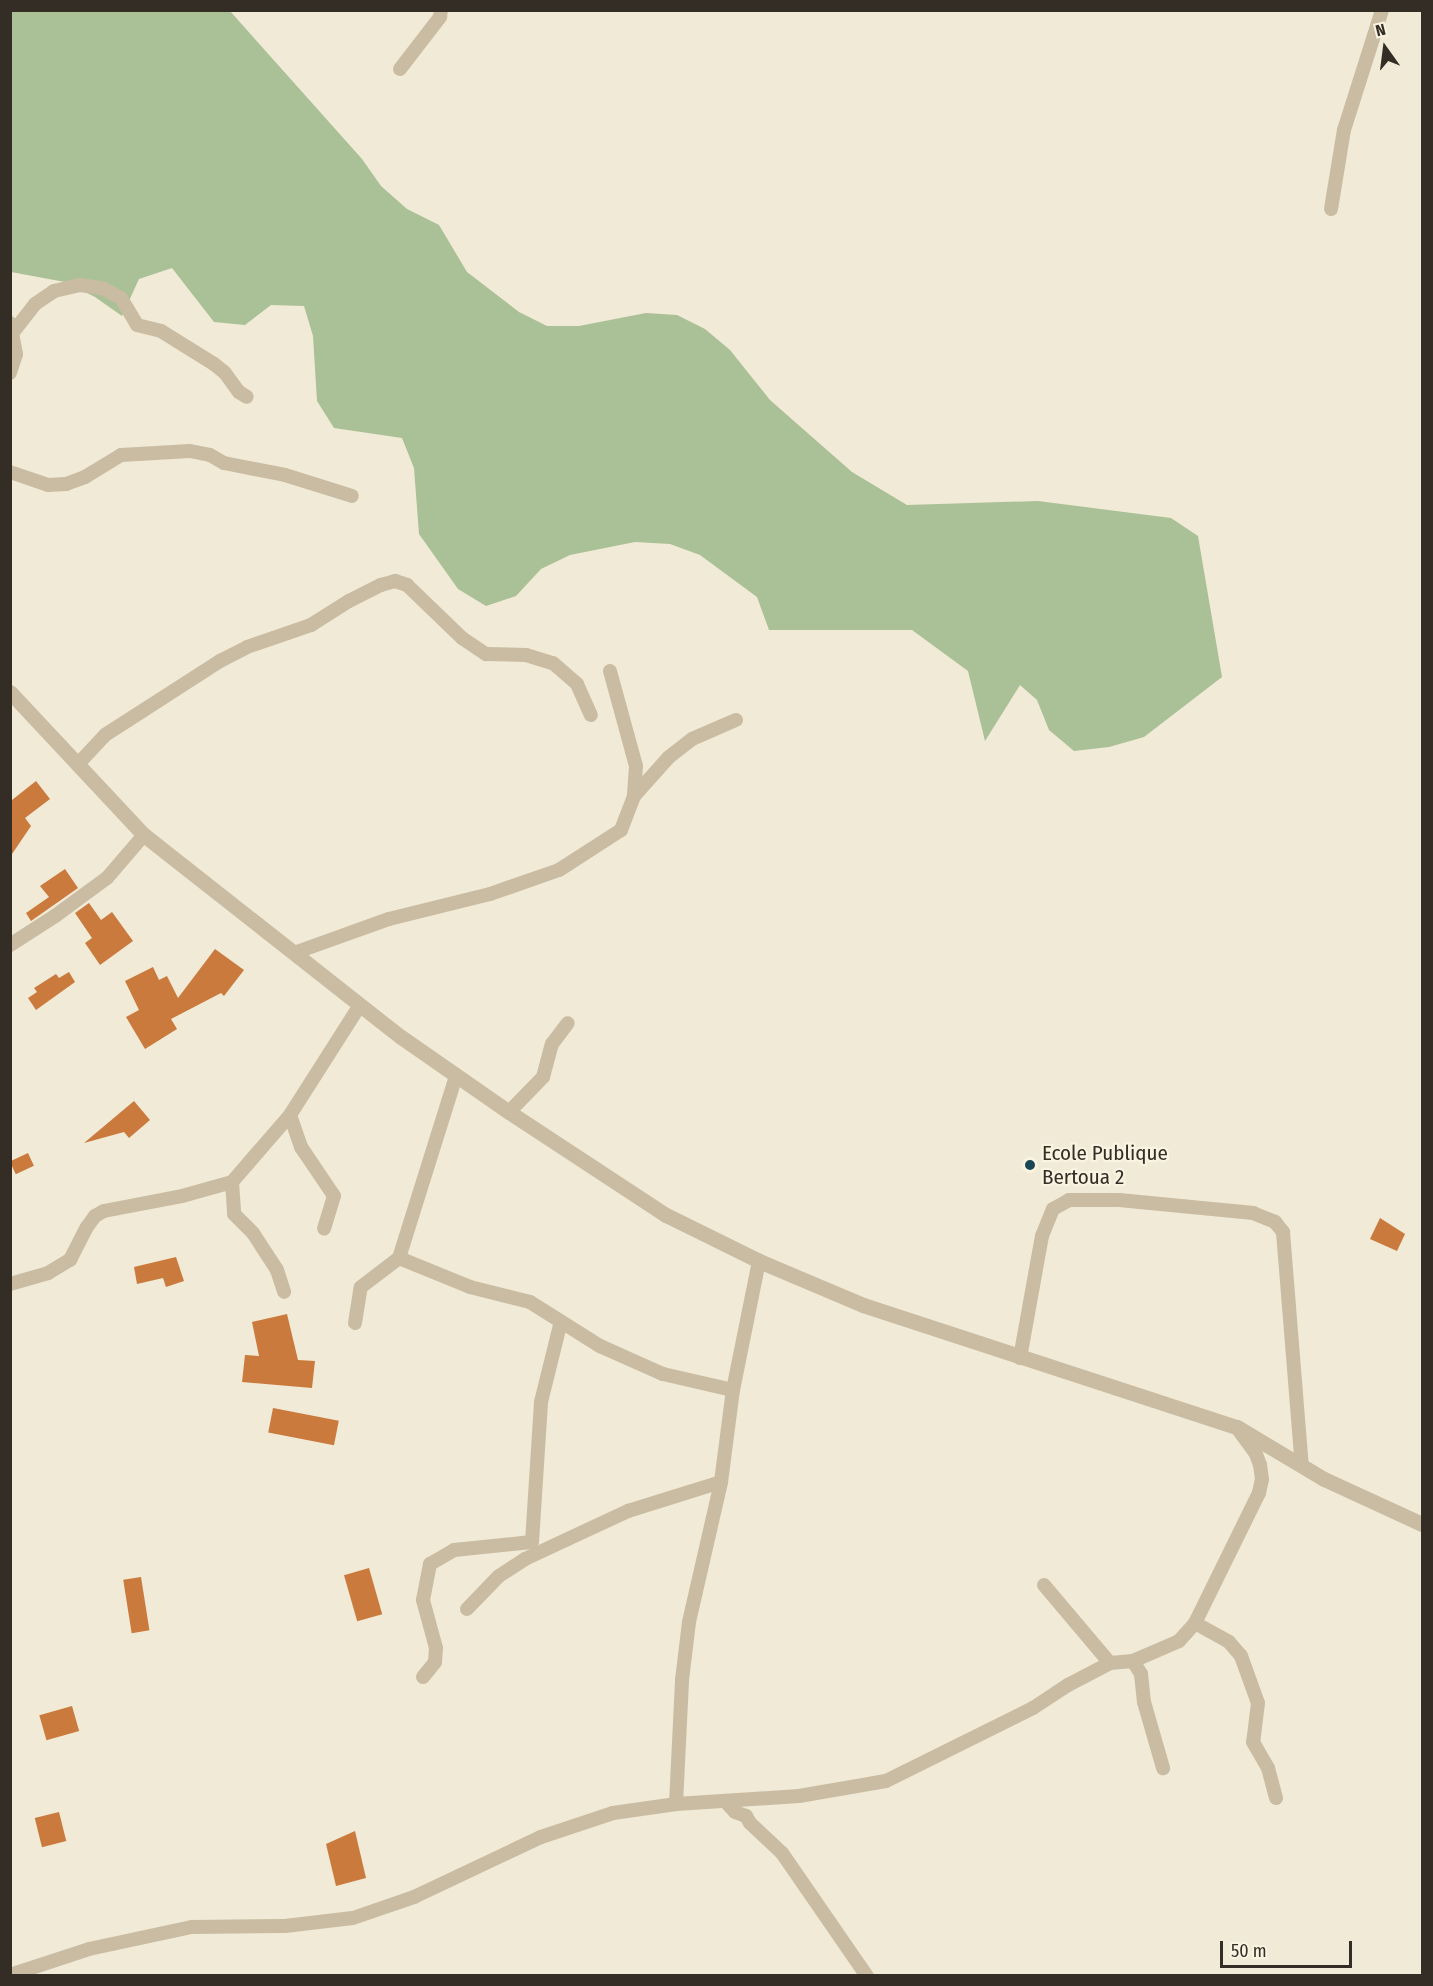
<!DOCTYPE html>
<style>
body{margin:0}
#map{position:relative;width:1433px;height:1986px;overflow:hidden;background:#f1ead6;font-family:"Fira Sans Condensed",sans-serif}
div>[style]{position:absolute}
.green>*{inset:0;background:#aac096}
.building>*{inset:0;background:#ca7a3c;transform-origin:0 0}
.minor>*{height:14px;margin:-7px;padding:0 7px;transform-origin:7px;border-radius:7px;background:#c9bca2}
.tertiary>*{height:15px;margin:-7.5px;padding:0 7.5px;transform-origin:7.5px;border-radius:7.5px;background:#c9bca2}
.dots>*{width:16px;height:16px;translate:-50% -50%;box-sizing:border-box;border:3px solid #f9f3e2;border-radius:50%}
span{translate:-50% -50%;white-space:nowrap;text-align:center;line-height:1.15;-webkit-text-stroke:4.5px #f9f3e2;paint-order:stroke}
.poi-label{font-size:21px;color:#342d25}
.left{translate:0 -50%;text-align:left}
.frame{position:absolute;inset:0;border:12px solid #342d25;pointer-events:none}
.north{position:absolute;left:1355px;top:18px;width:60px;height:60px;-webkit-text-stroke:4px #f9f3e2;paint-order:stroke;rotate:346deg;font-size:16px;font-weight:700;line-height:24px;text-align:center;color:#342d25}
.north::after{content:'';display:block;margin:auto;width:21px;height:27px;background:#342d25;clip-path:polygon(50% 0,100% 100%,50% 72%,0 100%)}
.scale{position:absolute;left:1220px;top:1941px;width:132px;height:27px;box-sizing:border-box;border:3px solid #342d25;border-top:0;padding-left:8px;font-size:18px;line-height:21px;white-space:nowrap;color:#342d25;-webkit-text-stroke:4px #f9f3e2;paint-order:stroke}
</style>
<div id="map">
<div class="green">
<div style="clip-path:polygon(10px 11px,230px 11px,362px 159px,381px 186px,407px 209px,439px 225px,467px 272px,519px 312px,547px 326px,579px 326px,646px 313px,677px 315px,705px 329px,730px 350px,770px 400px,852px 472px,907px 505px,1038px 501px,1171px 518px,1198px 536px,1222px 677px,1144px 737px,1109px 747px,1074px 751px,1049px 730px,1037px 700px,1020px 685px,985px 741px,968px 671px,912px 630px,769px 630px,757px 597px,700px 555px,670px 544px,635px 542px,570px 555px,541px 569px,516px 596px,486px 606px,458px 589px,419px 534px,414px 468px,402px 438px,334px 428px,317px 401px,313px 336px,304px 306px,271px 305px,245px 325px,214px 322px,172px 268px,139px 279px,122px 316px,95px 297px,65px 282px,11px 272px)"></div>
</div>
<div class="building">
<div style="clip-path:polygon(36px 781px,50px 799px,25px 818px,31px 826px,10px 857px,10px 798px,12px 800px)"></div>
<div style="clip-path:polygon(65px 869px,78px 888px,31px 921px,26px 913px,49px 897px,40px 886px)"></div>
<div style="clip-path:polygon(89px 903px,101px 920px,112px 912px,133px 941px,100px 965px,85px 943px,92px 938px,75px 913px)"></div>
<div style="clip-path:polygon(215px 949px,244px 970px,224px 996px,221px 993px,171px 1019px,177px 1029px,145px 1049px,126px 1017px,139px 1010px,125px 981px,153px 967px,159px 980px,167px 976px,178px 998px)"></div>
<div style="clip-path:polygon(69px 972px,75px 982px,36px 1010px,28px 998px,37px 992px,34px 988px,56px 974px,59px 978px)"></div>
<div style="clip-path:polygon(134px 1101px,150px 1120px,129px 1138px,124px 1132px,84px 1143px)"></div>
<div style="left:28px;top:1153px;width:14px;height:20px;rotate:65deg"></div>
<div style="clip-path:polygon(1380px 1218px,1405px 1234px,1397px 1251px,1370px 1239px)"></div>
<div style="clip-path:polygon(176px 1257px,184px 1281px,166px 1287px,163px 1278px,137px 1284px,134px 1267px)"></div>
<div style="clip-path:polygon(287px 1314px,298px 1360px,315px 1361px,312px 1388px,242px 1382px,245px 1355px,259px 1356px,252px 1322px)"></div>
<div style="left:273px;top:1408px;width:67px;height:25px;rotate:11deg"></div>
<div style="left:369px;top:1568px;width:48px;height:26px;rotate:74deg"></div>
<div style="left:141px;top:1577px;width:54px;height:18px;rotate:81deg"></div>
<div style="left:72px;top:1706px;width:26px;height:34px;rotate:74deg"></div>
<div style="left:59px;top:1812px;width:30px;height:25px;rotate:76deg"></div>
<div style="clip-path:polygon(355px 1831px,366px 1878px,336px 1886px,326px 1844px)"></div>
</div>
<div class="minor">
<div style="left:400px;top:69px;width:66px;rotate:-52.4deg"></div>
<div style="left:440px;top:17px;width:7px;rotate:-82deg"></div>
<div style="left:1331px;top:209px;width:80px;rotate:-80.7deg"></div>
<div style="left:1344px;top:130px;width:126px;rotate:-72.4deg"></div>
<div style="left:10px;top:323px;width:32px;rotate:79deg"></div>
<div style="left:16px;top:354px;width:20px;rotate:108deg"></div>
<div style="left:14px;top:331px;width:34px;rotate:-52deg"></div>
<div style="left:35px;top:304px;width:23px;rotate:-34deg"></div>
<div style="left:54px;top:291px;width:27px;rotate:-13deg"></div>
<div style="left:80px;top:285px;width:22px;rotate:8deg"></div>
<div style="left:102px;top:288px;width:21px;rotate:28deg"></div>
<div style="left:121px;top:298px;width:31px;rotate:59deg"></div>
<div style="left:137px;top:325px;width:25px;rotate:14deg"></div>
<div style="left:161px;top:331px;width:62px;rotate:31.9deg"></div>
<div style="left:214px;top:364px;width:14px;rotate:39deg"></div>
<div style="left:225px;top:373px;width:24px;rotate:54deg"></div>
<div style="left:239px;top:392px;width:9px;rotate:32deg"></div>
<div style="left:10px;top:472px;width:40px;rotate:18.9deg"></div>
<div style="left:48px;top:485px;width:18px;rotate:-3deg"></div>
<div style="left:66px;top:484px;width:20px;rotate:-20deg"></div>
<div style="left:85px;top:477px;width:42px;rotate:-31.4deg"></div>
<div style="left:121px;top:455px;width:69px;rotate:-3.3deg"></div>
<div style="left:190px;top:451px;width:20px;rotate:11deg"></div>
<div style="left:210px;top:455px;width:16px;rotate:30deg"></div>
<div style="left:224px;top:463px;width:62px;rotate:11.1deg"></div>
<div style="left:285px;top:475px;width:70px;rotate:17.4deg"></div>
<div style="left:610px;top:671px;width:98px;rotate:74.7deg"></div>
<div style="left:636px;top:766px;width:30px;rotate:94deg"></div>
<div style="left:79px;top:763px;width:38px;rotate:-47deg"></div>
<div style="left:105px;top:735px;width:137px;rotate:-32.8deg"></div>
<div style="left:220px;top:661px;width:30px;rotate:-27deg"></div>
<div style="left:247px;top:647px;width:68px;rotate:-19deg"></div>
<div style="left:311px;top:625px;width:45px;rotate:-32.3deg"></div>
<div style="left:349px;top:601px;width:36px;rotate:-27deg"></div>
<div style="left:381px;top:585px;width:15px;rotate:-16deg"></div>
<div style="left:395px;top:581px;width:13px;rotate:18deg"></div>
<div style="left:407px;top:585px;width:76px;rotate:43.9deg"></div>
<div style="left:462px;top:638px;width:29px;rotate:34deg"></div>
<div style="left:486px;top:654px;width:40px;rotate:1.4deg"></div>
<div style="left:526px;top:655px;width:28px;rotate:17deg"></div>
<div style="left:553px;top:663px;width:32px;rotate:41deg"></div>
<div style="left:577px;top:684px;width:34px;rotate:66deg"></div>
<div style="left:10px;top:945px;width:54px;rotate:-32.8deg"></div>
<div style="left:55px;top:916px;width:64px;rotate:-36.2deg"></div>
<div style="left:107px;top:878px;width:57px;rotate:-49.3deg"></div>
<div style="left:294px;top:953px;width:101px;rotate:-19.7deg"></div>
<div style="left:389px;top:919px;width:104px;rotate:-13.9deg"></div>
<div style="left:490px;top:894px;width:73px;rotate:-19.2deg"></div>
<div style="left:559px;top:870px;width:74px;rotate:-32.8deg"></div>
<div style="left:621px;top:830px;width:36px;rotate:-69deg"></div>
<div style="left:634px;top:796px;width:52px;rotate:-48.1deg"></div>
<div style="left:669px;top:757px;width:29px;rotate:-38deg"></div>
<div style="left:692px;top:739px;width:48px;rotate:-23.4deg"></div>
<div style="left:509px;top:1112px;width:49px;rotate:-45.8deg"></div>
<div style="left:543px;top:1077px;width:34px;rotate:-75deg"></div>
<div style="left:552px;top:1044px;width:26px;rotate:-53deg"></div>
<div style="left:290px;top:1115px;width:34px;rotate:71deg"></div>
<div style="left:301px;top:1147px;width:59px;rotate:56deg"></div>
<div style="left:334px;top:1196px;width:34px;rotate:107deg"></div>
<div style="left:232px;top:1182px;width:32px;rotate:86deg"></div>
<div style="left:234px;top:1214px;width:27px;rotate:45deg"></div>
<div style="left:253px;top:1233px;width:44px;rotate:57deg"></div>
<div style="left:277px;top:1270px;width:23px;rotate:72deg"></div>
<div style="left:399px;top:1258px;width:77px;rotate:22.2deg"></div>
<div style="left:470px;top:1287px;width:62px;rotate:14deg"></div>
<div style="left:530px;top:1302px;width:83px;rotate:32.2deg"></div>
<div style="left:600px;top:1346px;width:69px;rotate:24deg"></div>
<div style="left:663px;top:1374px;width:72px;rotate:12.9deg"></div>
<div style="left:10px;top:1284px;width:40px;rotate:-16deg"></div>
<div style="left:48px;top:1273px;width:26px;rotate:-31deg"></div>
<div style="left:70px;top:1260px;width:37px;rotate:-63deg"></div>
<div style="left:87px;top:1227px;width:14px;rotate:-54deg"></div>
<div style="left:95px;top:1216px;width:10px;rotate:-29deg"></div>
<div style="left:104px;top:1211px;width:79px;rotate:-10.9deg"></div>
<div style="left:182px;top:1196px;width:52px;rotate:-15.6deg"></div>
<div style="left:232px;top:1182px;width:89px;rotate:-49.1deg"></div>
<div style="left:290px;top:1115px;width:130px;rotate:-57.5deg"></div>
<div style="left:355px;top:1323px;width:36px;rotate:-81deg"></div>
<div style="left:361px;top:1287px;width:48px;rotate:-37.3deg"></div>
<div style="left:399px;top:1258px;width:191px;rotate:-72.6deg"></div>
<div style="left:1020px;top:1358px;width:124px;rotate:-79.8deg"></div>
<div style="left:1042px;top:1236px;width:29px;rotate:-68deg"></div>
<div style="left:1053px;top:1209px;width:18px;rotate:-29deg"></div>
<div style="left:1069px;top:1200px;width:50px"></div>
<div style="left:1119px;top:1200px;width:135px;rotate:5.5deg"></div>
<div style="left:1253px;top:1213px;width:24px;rotate:22deg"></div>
<div style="left:1275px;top:1222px;width:13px;rotate:51deg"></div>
<div style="left:1283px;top:1232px;width:235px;rotate:85.4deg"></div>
<div style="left:1044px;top:1585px;width:102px;rotate:49.8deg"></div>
<div style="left:467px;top:1609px;width:46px;rotate:-45.9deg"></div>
<div style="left:499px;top:1576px;width:31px;rotate:-33deg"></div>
<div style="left:525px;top:1559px;width:114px;rotate:-25deg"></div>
<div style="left:628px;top:1511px;width:97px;rotate:-17.3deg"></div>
<div style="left:1195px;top:1623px;width:39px;rotate:29deg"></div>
<div style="left:1229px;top:1642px;width:18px;rotate:49deg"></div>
<div style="left:1241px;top:1656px;width:50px;rotate:70.1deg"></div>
<div style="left:1258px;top:1703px;width:39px;rotate:97deg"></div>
<div style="left:1253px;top:1742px;width:30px;rotate:60deg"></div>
<div style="left:1268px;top:1768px;width:31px;rotate:75deg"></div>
<div style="left:1133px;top:1661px;width:15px;rotate:58deg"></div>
<div style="left:1141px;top:1674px;width:28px;rotate:84deg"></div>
<div style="left:1144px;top:1702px;width:69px;rotate:73.9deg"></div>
<div style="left:423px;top:1677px;width:19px;rotate:-51deg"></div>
<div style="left:435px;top:1662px;width:14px;rotate:-86deg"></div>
<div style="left:436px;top:1648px;width:50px;rotate:-105.2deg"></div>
<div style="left:423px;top:1600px;width:37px;rotate:-79deg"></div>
<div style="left:430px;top:1564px;width:28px;rotate:-30deg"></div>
<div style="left:454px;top:1550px;width:78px;rotate:-5.9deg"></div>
<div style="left:532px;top:1542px;width:140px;rotate:-86.3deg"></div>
<div style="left:541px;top:1402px;width:83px;rotate:-76.1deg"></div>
<div style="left:726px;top:1802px;width:13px;rotate:48deg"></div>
<div style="left:735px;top:1812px;width:12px;rotate:20deg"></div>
<div style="left:746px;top:1816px;width:8px;rotate:60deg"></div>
<div style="left:750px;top:1823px;width:44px;rotate:43.2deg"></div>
<div style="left:782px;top:1853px;width:150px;rotate:55.4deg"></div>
<div style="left:676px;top:1804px;width:124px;rotate:-87.2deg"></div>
<div style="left:682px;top:1680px;width:58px;rotate:-83.1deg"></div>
<div style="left:689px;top:1622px;width:144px;rotate:-77.1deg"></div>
<div style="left:721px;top:1482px;width:93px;rotate:-82.6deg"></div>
<div style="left:733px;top:1390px;width:132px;rotate:-78.6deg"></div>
<div style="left:10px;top:1975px;width:83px;rotate:-18.2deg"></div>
<div style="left:89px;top:1949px;width:105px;rotate:-12.1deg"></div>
<div style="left:192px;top:1927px;width:93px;rotate:-0.6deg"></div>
<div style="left:285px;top:1926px;width:68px;rotate:-6.7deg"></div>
<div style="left:353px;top:1918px;width:65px;rotate:-19deg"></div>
<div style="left:414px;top:1897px;width:140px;rotate:-25.3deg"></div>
<div style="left:541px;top:1837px;width:76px;rotate:-18.4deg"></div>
<div style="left:613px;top:1813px;width:64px;rotate:-8.1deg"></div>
<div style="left:676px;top:1804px;width:123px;rotate:-3.7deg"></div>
<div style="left:799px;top:1796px;width:88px;rotate:-9.8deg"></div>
<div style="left:886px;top:1781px;width:164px;rotate:-26.4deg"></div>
<div style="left:1033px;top:1708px;width:42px;rotate:-33.3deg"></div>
<div style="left:1068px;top:1685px;width:47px;rotate:-27.6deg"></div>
<div style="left:1110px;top:1663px;width:23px;rotate:-5deg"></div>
<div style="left:1133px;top:1661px;width:50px;rotate:-23.5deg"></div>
<div style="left:1179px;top:1641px;width:24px;rotate:-48deg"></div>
<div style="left:1195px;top:1623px;width:145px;rotate:-63.8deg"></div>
<div style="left:1259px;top:1493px;width:14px;rotate:-78deg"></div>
<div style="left:1262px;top:1479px;width:14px;rotate:-98deg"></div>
<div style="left:1260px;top:1465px;width:12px;rotate:-110deg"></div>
<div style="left:1256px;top:1454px;width:31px;rotate:-126deg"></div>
</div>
<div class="tertiary">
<div style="left:10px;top:692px;width:196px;rotate:46.9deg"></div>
<div style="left:144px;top:835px;width:327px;rotate:38.2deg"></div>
<div style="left:401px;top:1037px;width:131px;rotate:34.8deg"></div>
<div style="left:509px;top:1112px;width:188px;rotate:33.3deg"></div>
<div style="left:666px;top:1215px;width:104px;rotate:26.3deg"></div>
<div style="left:759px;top:1261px;width:113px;rotate:22.9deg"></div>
<div style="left:863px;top:1305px;width:393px;rotate:18.1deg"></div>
<div style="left:1237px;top:1427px;width:101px;rotate:30.9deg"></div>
<div style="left:1324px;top:1479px;width:108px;rotate:24.7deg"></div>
</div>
<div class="dots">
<div style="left:1030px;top:1165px;background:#1a4656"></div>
</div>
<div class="poi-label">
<span class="left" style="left:1042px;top:1165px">Ecole Publique<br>Bertoua 2</span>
</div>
<div class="frame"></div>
<div class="north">N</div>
<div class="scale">50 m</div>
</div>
